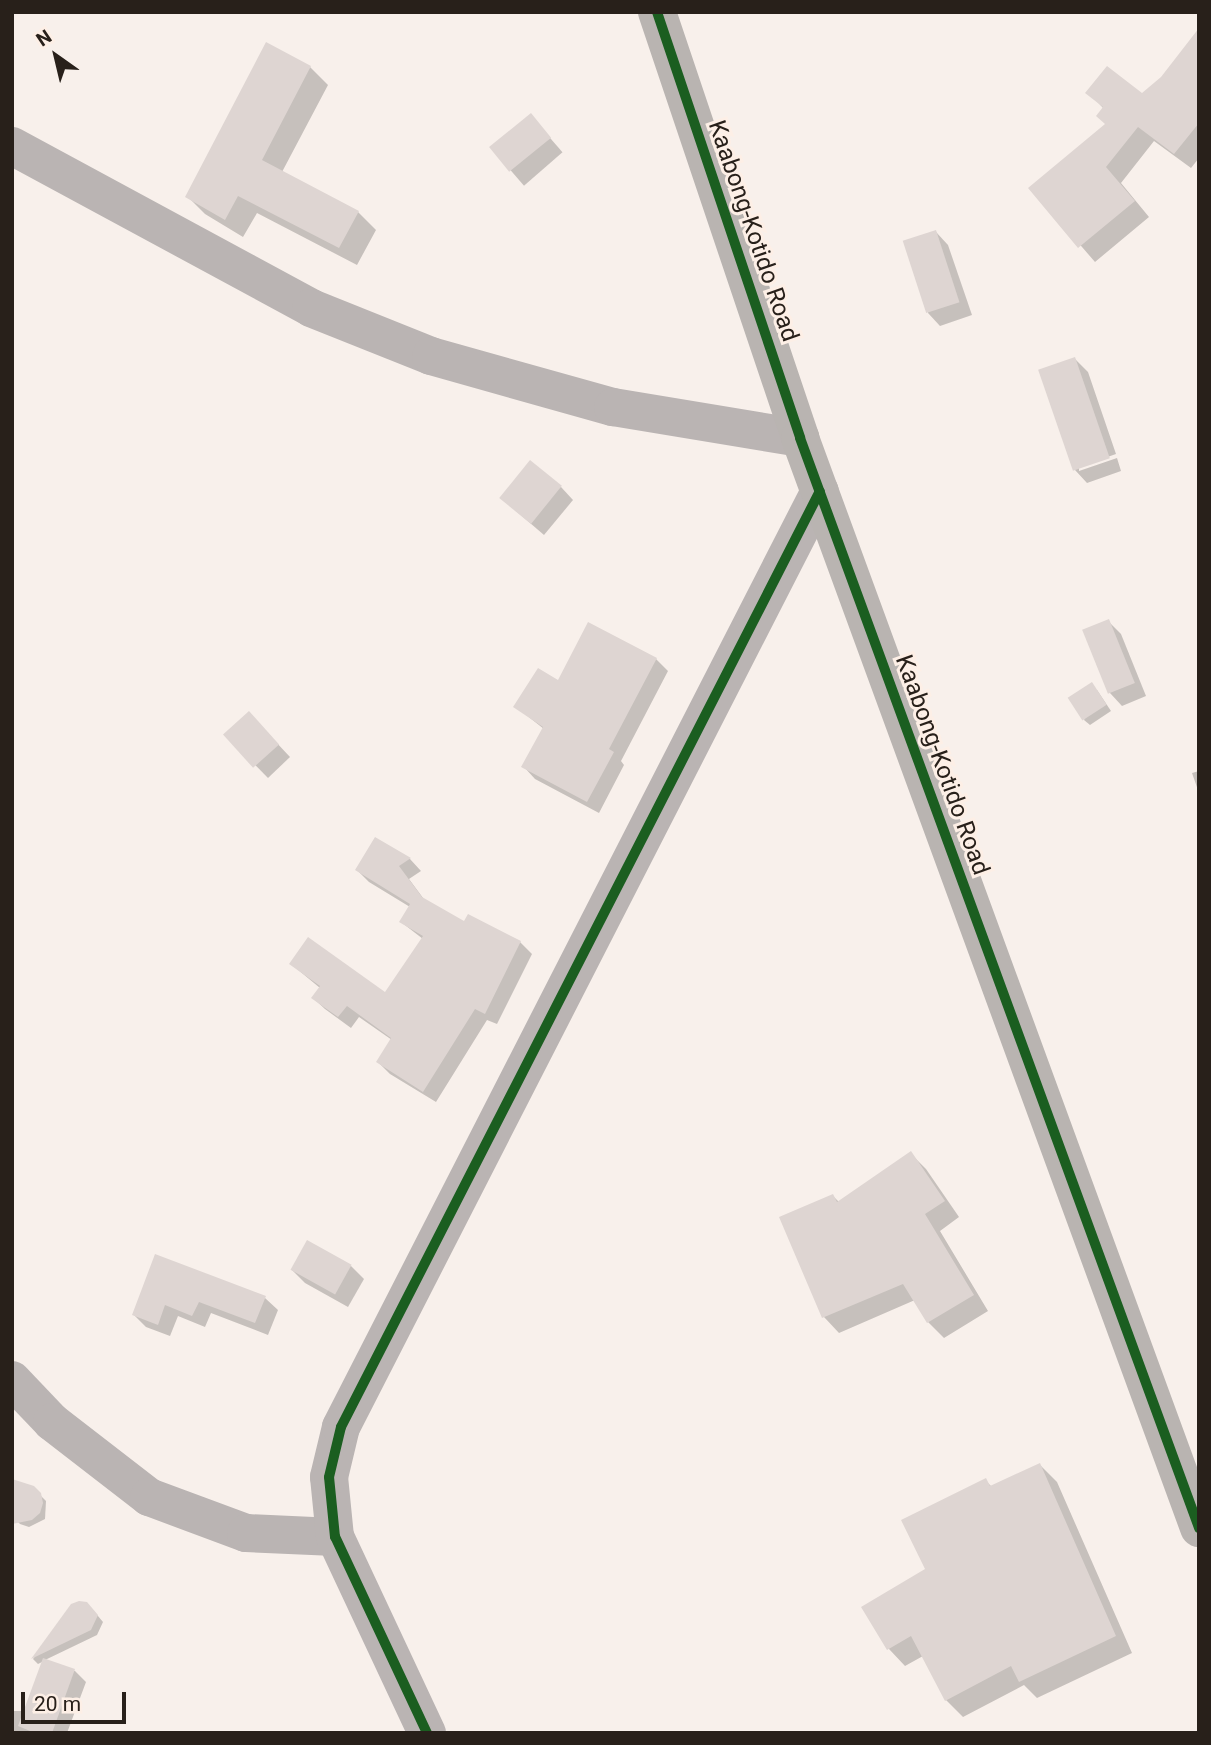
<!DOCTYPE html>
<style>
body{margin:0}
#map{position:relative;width:1211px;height:1745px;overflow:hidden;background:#f8f0eb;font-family:Roboto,sans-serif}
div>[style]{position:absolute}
.shadow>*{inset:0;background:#0003;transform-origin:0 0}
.building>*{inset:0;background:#ded5d2;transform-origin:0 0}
.street>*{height:38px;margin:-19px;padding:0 19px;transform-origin:19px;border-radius:19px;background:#bab4b3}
.secondary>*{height:38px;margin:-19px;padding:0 19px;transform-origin:19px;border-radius:19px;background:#b9b4b1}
.cycleway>*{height:10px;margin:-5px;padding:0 5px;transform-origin:5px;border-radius:5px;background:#1b5e20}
span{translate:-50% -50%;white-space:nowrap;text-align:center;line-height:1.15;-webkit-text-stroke:6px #fdefe6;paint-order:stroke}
.street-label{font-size:24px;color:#28201a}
.frame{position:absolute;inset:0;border:14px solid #28201a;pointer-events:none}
.north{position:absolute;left:21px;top:21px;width:70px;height:70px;-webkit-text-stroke:5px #fdefe6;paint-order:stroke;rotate:326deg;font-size:19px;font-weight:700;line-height:28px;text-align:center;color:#28201a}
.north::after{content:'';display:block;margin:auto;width:24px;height:32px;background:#28201a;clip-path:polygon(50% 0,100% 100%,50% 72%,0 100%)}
.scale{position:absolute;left:21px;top:1692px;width:105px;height:32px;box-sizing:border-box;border:4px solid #28201a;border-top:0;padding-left:9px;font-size:21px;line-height:24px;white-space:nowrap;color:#28201a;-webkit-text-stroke:5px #fdefe6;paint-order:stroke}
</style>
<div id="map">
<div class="shadow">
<div style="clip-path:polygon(1199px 31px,1199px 158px,1191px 168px,1154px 141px,1121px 183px,1149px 217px,1095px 262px,1031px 188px,1107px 125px,1104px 109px,1088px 92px,1142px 95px,1162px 79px)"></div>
<div style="clip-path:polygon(310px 67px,328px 85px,282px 172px,358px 212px,376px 230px,357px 265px,257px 213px,243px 237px,205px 214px,187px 196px)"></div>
<div style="left:531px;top:116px;width:48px;height:51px;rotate:49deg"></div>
<div style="clip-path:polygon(936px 232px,948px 245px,972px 315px,940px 326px,928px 313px)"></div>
<div style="clip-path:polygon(1075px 359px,1088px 372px,1116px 454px,1079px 467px,1079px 471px,1117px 458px,1121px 471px,1087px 483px,1075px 470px)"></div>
<div style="clip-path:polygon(561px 487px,573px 500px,544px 535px,501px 498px)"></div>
<div style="clip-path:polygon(1108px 621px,1121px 634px,1146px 696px,1122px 706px,1110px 693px)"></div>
<div style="clip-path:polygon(656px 659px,668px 671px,621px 761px,624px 765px,599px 813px,535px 779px,524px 767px,544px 729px,516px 707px,559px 682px)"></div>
<div style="clip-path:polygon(1097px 690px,1111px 711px,1090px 725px,1084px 720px)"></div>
<div style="clip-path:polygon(261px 726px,290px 757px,268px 778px,226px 735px)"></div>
<div style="clip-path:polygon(1199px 771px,1199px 793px,1192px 773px)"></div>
<div style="clip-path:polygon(375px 840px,410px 859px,421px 871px,409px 879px,426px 902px,465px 924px,520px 942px,532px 954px,497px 1024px,487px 1020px,436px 1102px,390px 1074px,378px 1062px,392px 1040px,359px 1017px,351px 1028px,325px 1009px,313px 998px,320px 988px,291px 964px,385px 995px,423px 939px,401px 922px,410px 907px,369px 882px,357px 870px)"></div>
<div style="clip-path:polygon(911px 1154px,926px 1169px,959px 1217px,940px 1231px,988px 1311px,944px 1338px,928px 1322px,915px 1300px,839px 1333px,824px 1317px,833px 1196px,840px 1203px)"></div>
<div style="clip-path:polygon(156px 1257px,265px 1298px,278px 1310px,268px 1335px,211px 1313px,205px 1327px,178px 1316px,170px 1336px,146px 1327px,134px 1315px)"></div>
<div style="clip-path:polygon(351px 1266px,364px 1279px,348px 1307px,305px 1283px,292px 1270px)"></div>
<div style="clip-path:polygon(1040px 1465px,1057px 1482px,1132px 1653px,1037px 1698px,1024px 1685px,963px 1717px,946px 1700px,923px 1656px,905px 1666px,889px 1649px,864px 1608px,928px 1570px,986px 1481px,992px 1487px)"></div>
<div style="clip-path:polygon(33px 1488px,46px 1501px,45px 1519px,29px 1527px,20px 1524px,12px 1516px)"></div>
<div style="clip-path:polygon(72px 1606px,93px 1610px,103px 1622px,97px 1635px,45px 1660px,75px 1671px,86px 1682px,67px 1733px,12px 1733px,12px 1711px,25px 1711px,44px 1661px,38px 1664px,33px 1659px)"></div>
</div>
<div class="building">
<div style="clip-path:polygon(1199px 28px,1199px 123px,1174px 154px,1138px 127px,1106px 167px,1135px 201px,1078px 248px,1028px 188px,1105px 124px,1096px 116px,1103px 107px,1085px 93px,1107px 66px,1142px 93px,1161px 77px)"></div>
<div style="clip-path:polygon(266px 42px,311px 66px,262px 160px,359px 211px,339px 248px,238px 196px,225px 220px,185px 197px)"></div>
<div style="left:531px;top:113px;width:32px;height:54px;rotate:51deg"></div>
<div style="left:936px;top:230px;width:76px;height:35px;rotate:72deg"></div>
<div style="left:1075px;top:357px;width:107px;height:39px;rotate:71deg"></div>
<div style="left:530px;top:460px;width:41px;height:49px;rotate:39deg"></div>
<div style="left:1109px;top:619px;width:69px;height:29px;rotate:68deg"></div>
<div style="clip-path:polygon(588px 622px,657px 658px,609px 749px,614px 752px,587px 802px,521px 767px,543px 727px,513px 707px,538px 668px,558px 680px)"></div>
<div style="left:1092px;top:682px;width:27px;height:29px;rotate:57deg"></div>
<div style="left:249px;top:711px;width:45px;height:35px;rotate:48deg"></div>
<div style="clip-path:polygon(375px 837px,411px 858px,399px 866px,422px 897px,464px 921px,468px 914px,521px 941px,485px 1014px,475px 1009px,423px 1092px,376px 1062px,391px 1038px,347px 1006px,338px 1017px,311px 998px,320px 986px,289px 964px,308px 937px,385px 992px,423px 936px,399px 922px,410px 904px,355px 870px)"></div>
<div style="clip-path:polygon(911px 1151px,945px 1201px,925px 1214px,974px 1295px,927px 1323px,903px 1284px,822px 1318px,779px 1217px,833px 1194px,837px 1202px)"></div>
<div style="left:307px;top:1240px;width:51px;height:34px;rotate:29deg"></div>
<div style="clip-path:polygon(155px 1254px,266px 1296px,255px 1323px,199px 1302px,192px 1316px,165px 1305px,158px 1325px,132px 1315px)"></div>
<div style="clip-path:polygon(1040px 1463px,1116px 1636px,1019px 1682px,1011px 1666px,945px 1701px,911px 1636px,887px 1650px,861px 1607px,925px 1569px,901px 1520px,986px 1478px,990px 1486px)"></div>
<div style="clip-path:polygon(12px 1479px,34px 1486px,41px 1493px,43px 1503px,40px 1513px,32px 1520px,12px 1524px)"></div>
<div style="clip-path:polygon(79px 1601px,87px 1602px,98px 1615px,91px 1630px,31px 1659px,71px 1604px)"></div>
<div style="clip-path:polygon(43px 1658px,75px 1669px,52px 1733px,35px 1733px,18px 1726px)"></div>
</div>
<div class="street">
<div style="left:12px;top:146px;width:340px;rotate:28.4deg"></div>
<div style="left:311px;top:308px;width:129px;rotate:21.8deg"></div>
<div style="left:431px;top:356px;width:189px;rotate:15.7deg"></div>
<div style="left:613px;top:407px;width:190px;rotate:9.4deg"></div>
<div style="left:12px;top:1380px;width:58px;rotate:46.4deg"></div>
<div style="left:52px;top:1422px;width:123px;rotate:37.7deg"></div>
<div style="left:149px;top:1497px;width:103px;rotate:20.4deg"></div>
<div style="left:246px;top:1533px;width:89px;rotate:2.6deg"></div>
<div style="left:427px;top:1733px;width:217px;rotate:-115.1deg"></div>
<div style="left:335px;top:1537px;width:60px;rotate:-95.7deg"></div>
<div style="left:329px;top:1477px;width:51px;rotate:-76.5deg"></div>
<div style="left:341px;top:1427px;width:1051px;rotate:-62.9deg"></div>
</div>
<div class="secondary">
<div style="left:657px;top:12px;width:449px;rotate:71.4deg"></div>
<div style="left:800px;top:438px;width:1161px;rotate:69.89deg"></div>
</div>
<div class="cycleway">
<div style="left:657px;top:12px;width:449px;rotate:71.4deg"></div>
<div style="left:800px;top:438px;width:1161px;rotate:69.89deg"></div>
<div style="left:427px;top:1733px;width:217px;rotate:-115.1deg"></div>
<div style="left:335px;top:1537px;width:60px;rotate:-95.7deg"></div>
<div style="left:329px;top:1477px;width:51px;rotate:-76.5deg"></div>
<div style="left:341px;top:1427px;width:1051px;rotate:-62.9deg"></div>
</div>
<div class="street-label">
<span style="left:753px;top:231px;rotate:71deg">Kaabong-Kotido Road</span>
<span style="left:942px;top:765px;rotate:70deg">Kaabong-Kotido Road</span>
</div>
<div class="frame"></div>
<div class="north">N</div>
<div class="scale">20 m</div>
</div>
